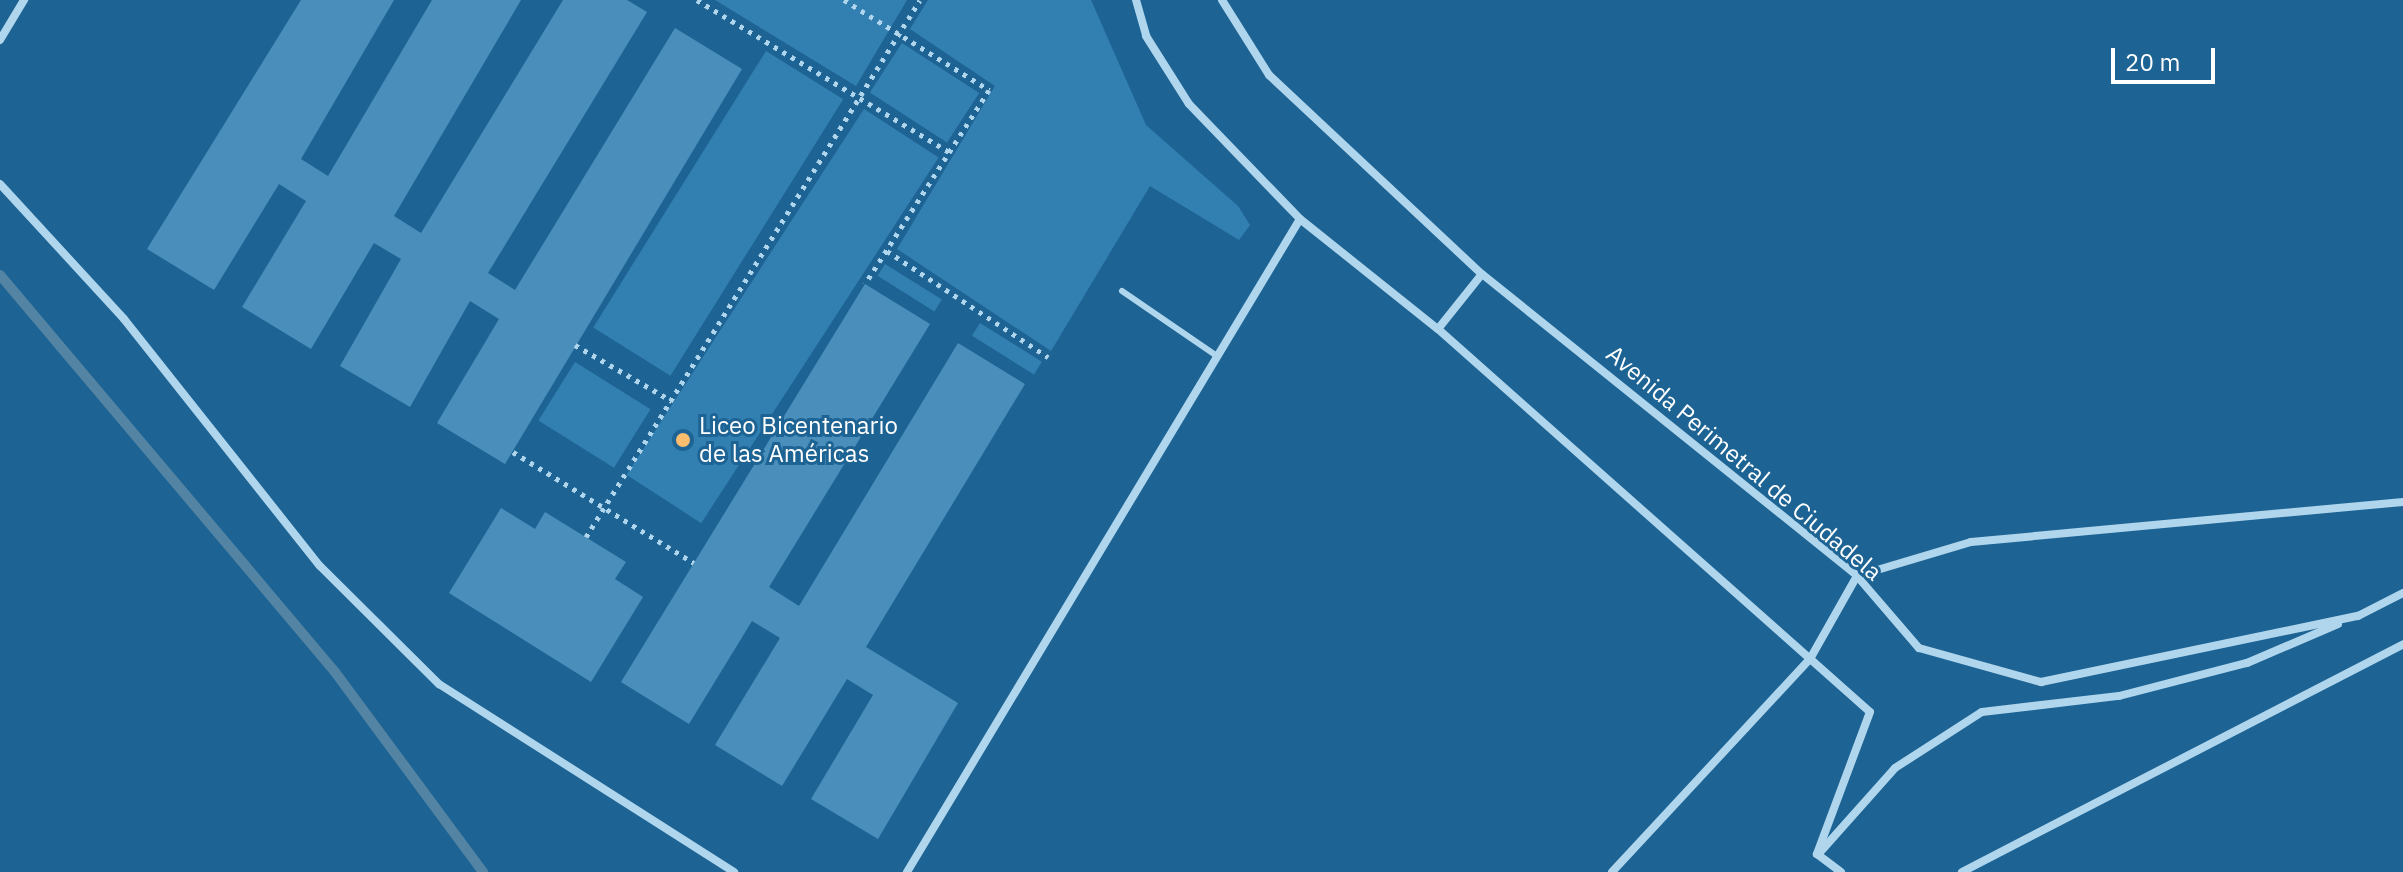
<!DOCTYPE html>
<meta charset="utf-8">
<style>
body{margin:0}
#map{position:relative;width:2403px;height:872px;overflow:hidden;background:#1d6494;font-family:"IBM Plex Sans",sans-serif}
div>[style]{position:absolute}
.green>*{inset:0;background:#327fb1;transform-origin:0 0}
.stream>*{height:10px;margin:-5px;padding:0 5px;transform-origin:5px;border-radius:5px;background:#5484a4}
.building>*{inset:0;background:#4a8fbc}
.path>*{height:5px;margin-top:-2.5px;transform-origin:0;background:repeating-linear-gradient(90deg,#b0d6ee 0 4px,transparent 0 10px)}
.service>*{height:6px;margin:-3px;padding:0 3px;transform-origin:3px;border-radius:3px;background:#b0d6ee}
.minor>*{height:8px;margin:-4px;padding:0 4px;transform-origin:4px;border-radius:4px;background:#b0d6ee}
.dots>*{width:22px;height:22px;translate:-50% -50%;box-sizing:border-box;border:4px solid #1d6494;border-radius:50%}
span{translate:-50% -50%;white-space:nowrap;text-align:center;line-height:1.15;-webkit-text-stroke:6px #1d6494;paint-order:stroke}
.poi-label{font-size:24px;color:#fff}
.left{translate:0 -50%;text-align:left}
.street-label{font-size:24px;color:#fff}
.scale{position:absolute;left:2111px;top:48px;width:104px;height:36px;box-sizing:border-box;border:4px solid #fff;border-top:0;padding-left:10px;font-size:24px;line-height:28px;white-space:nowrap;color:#fff;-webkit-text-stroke:6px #1d6494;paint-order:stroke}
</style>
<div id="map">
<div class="green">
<div style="clip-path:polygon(715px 0,907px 0,856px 86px)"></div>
<div style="clip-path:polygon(928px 0,1091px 0,1146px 125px,1238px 206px,1250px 225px,1239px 240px,1150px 186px,1051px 351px,897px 249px,995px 86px,910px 29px)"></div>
<div style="left:902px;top:43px;width:92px;height:59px;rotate:33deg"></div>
<div style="left:766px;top:51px;width:91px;height:326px;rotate:32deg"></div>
<div style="left:864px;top:109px;width:89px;height:436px;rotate:33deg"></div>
<div style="left:885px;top:264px;width:67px;height:14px;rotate:32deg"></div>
<div style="left:980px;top:323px;width:73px;height:15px;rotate:32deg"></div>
<div style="left:575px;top:362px;width:89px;height:69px;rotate:32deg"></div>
</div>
<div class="stream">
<div style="left:0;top:275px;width:519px;rotate:49.84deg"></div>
<div style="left:335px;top:672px;width:249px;rotate:53.5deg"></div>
</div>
<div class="building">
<div style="clip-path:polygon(301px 0,394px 0,301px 159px,328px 176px,432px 0,521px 0,394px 216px,421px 233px,563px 0,627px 0,647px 12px,488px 273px,515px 290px,675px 28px,742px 69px,505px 464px,437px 423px,499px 319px,470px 301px,410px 407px,340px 366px,401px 259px,374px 243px,311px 349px,242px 307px,306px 201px,279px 184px,214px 290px,147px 249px)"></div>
<div style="clip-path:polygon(865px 284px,930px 324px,769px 587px,799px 606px,958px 343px,1025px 384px,866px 647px,958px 703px,878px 839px,811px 799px,873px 695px,847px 679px,782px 786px,715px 745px,780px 638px,752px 621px,689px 724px,621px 682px)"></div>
<div style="clip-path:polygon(501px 508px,535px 529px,545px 512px,626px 562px,615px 579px,643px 597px,591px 682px,449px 593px)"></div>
</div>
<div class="path">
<div style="left:697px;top:0;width:297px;rotate:31.1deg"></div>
<div style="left:844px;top:0;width:171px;rotate:31.8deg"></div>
<div style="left:989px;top:90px;width:230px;rotate:122.6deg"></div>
<div style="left:887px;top:251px;width:193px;rotate:33.4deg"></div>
<div style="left:575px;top:345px;width:112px;rotate:30deg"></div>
<div style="left:513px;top:452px;width:212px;rotate:31.5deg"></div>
<div style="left:586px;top:537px;width:632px;rotate:-58.12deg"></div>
</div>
<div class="service">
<div style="left:1122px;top:291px;width:115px;rotate:34.4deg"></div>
</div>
<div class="minor">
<div style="left:1136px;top:0;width:37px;rotate:74deg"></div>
<div style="left:1146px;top:36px;width:80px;rotate:57.7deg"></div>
<div style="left:1189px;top:104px;width:160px;rotate:46deg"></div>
<div style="left:1300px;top:219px;width:176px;rotate:38.6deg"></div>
<div style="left:1438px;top:329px;width:577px;rotate:41.56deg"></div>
<div style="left:1870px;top:712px;width:152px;rotate:110.5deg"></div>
<div style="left:1817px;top:854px;width:30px;rotate:37deg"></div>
<div style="left:1222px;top:0;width:89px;rotate:57.9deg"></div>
<div style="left:1269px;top:75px;width:291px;rotate:43.1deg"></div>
<div style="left:1482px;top:274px;width:481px;rotate:38.8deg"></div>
<div style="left:1857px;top:576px;width:95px;rotate:49.3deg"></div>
<div style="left:1919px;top:648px;width:127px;rotate:15.6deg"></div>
<div style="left:2041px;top:682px;width:324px;rotate:-11.8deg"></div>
<div style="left:2358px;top:616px;width:51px;rotate:-27.1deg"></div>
<div style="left:0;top:40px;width:47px;rotate:-59deg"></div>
<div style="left:0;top:184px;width:183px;rotate:47.4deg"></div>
<div style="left:124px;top:319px;width:315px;rotate:51.6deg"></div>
<div style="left:320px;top:566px;width:168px;rotate:44.8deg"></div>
<div style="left:439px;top:684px;width:350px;rotate:32.5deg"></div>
<div style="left:1438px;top:329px;width:70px;rotate:-51.3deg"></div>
<div style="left:1822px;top:850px;width:110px;rotate:-48.3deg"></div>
<div style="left:1895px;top:768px;width:103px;rotate:-32.8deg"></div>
<div style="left:1982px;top:712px;width:138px;rotate:-6.7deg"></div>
<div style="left:2119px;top:696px;width:132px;rotate:-14.5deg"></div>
<div style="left:2247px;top:663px;width:99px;rotate:-23.2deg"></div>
<div style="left:907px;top:872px;width:762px;rotate:-58.96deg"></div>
<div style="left:1612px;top:872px;width:291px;rotate:-47.1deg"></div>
<div style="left:1810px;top:659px;width:95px;rotate:-60.5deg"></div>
<div style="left:1857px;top:576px;width:119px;rotate:-16.6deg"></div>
<div style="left:1971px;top:542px;width:434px;rotate:-5.3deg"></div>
<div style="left:1962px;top:872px;width:496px;rotate:-27.3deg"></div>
</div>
<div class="dots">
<div style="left:683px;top:440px;background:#fdbd6f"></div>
</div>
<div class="poi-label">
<span class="left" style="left:699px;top:440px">Liceo Bicentenario<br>de las Américas</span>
</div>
<div class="street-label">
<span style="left:1744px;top:463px;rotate:40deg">Avenida Perimetral de Ciudadela</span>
</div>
<div class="scale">20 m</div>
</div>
